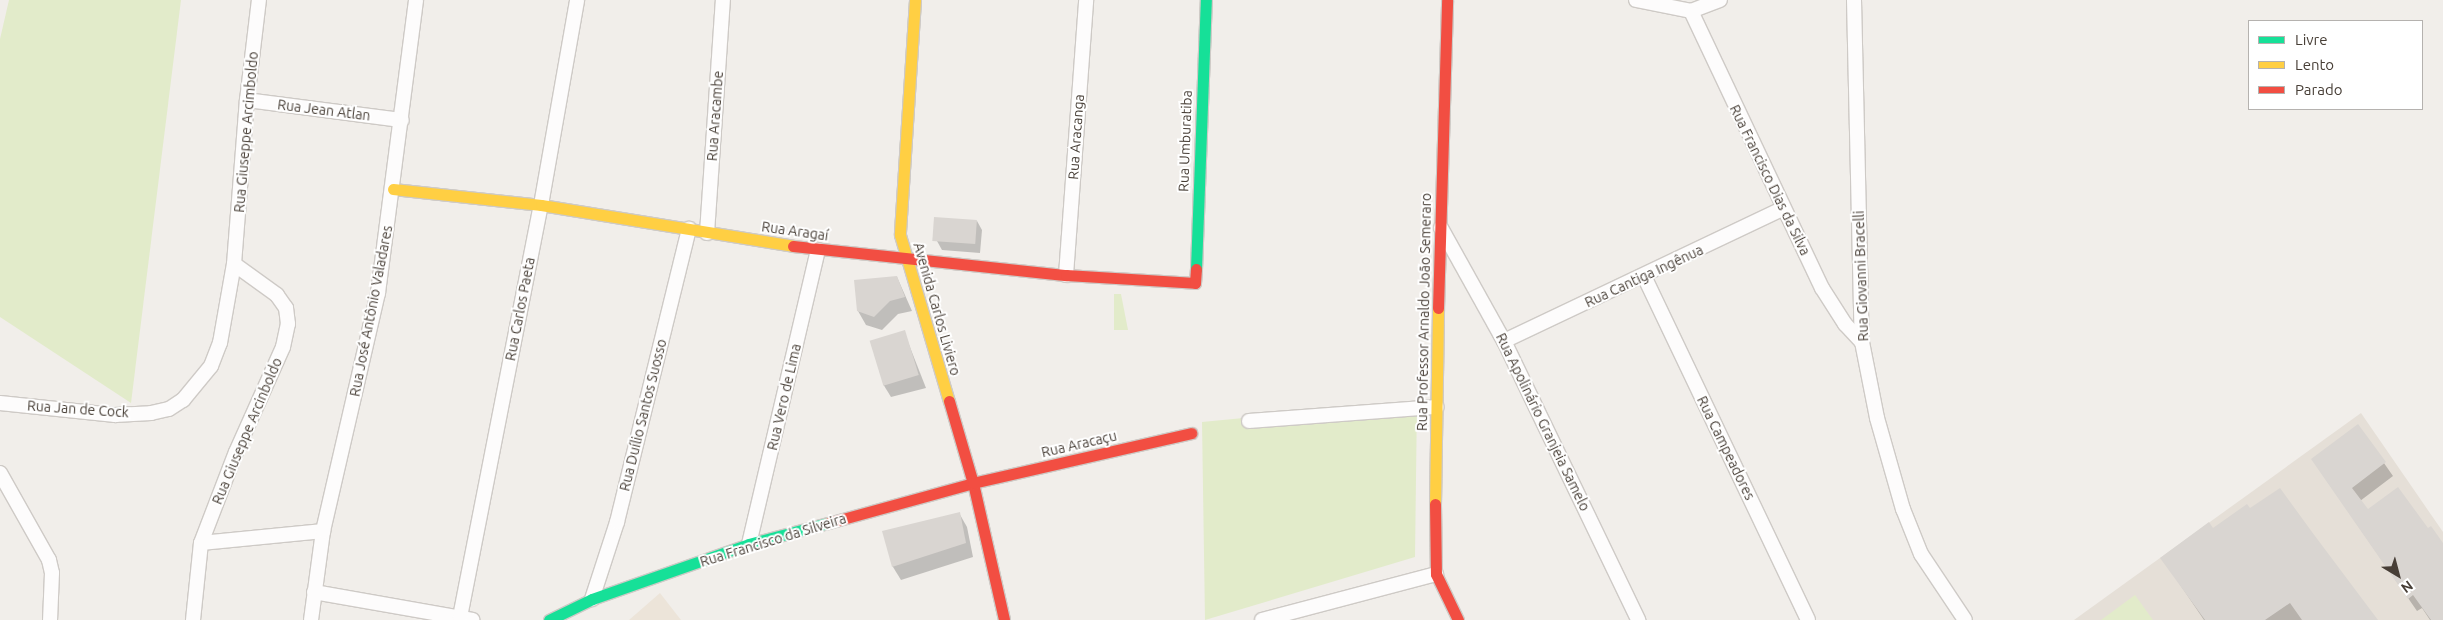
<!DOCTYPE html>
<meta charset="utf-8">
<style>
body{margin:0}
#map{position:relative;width:2443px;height:620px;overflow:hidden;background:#f1eeea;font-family:Ubuntu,sans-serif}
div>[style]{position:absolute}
.residential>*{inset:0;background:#e5dfd7}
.education>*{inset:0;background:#ece4d9}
.green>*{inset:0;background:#e2ebca}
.shadow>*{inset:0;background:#0003}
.building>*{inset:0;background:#d9d5d1;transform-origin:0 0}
.roads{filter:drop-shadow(1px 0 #cecac6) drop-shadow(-1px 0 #cecac6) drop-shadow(0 1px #cecac6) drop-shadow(0 -1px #cecac6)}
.street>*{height:14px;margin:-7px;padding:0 7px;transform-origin:7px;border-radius:7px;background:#fdfcfc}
.fast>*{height:11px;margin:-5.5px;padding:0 5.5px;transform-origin:5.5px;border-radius:5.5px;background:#16e098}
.slow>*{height:11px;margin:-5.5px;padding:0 5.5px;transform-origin:5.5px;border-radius:5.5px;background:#ffcf43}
.jam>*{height:11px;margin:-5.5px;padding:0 5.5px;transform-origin:5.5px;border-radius:5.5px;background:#f24e42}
span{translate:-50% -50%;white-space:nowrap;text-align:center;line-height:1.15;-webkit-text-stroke:4px #fff;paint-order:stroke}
.street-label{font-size:14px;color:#473e36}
.legend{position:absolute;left:2248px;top:20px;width:175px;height:90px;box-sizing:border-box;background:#fff;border:1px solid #b5b2af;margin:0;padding:6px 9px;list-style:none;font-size:15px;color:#473e36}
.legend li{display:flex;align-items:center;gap:10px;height:25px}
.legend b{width:25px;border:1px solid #b5b2af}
.north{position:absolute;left:2373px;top:550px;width:50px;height:50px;-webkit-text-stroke:4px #fff;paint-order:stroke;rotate:143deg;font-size:14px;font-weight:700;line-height:20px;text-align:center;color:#473e36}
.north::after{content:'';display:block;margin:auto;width:18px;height:22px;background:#473e36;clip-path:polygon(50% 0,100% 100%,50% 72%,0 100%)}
</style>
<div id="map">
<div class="residential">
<div style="clip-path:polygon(2361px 413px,2443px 532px,2443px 620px,2074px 620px)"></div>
</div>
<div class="education">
<div style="clip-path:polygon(660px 593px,681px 620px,629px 620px)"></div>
</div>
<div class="green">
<div style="clip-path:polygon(9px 0,181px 0,131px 403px,0 317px,0 39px)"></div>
<div style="clip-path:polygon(1114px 294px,1121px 294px,1128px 330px,1114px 330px)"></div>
<div style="clip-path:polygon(1417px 401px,1415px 557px,1205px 620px,1202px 422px)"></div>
<div style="clip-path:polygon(2135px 595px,2153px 620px,2101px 620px)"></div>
</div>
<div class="shadow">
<div style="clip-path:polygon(977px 221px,982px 230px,980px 253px,942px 250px,937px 241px)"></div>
<div style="clip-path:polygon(897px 277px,912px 311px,898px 314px,882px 330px,866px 325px,858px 311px)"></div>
<div style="clip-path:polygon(904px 332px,926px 388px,891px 397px,883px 384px)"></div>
<div style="clip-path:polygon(2358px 426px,2393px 476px,2360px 501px,2368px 510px,2427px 530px,2443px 545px,2443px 620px,2430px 620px,2422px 608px,2417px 611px,2321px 472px)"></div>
<div style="clip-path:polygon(959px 513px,967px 527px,973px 557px,901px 580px,893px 567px,884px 532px)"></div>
<div style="clip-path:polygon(2213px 530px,2374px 620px,2204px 620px,2162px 558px)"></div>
</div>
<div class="building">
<div style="left:934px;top:217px;width:43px;height:24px;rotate:4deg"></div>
<div style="clip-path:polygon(897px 276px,905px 297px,890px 301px,874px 317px,857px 311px,854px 280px)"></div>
<div style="left:905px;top:330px;width:47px;height:37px;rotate:73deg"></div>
<div style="clip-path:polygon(2358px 424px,2386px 462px,2352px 488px,2368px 509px,2398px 487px,2428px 528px,2431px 526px,2443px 543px,2443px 620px,2431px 620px,2413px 595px,2408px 599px,2311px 459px)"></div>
<div style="clip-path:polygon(2280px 488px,2312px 532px,2378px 620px,2302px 620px,2290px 603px,2265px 620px,2205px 620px,2160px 558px,2209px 522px,2213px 528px,2247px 504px,2250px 508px)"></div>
<div style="clip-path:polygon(960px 512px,966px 543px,892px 567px,882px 531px)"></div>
</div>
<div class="roads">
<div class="street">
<div style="left:1636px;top:0;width:56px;rotate:11.3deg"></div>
<div style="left:1691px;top:11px;width:31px;rotate:-21deg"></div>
<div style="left:1854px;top:0;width:342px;rotate:88.7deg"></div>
<div style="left:1862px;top:342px;width:77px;rotate:78.8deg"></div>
<div style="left:1877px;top:418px;width:95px;rotate:74.1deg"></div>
<div style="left:1903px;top:509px;width:48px;rotate:68.2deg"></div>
<div style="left:1921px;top:554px;width:79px;rotate:56.3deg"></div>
<div style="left:1691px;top:11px;width:306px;rotate:64.7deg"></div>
<div style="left:1822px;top:288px;width:43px;rotate:57.4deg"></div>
<div style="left:1845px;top:324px;width:25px;rotate:47deg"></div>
<div style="left:247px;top:100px;width:156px;rotate:7.4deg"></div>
<div style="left:1441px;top:228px;width:129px;rotate:60.9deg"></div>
<div style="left:1504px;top:341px;width:310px;rotate:64.3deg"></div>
<div style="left:707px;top:233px;width:234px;rotate:-86.1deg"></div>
<div style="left:1066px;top:275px;width:276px;rotate:-85.8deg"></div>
<div style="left:1644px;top:276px;width:381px;rotate:64.5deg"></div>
<div style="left:1504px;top:341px;width:308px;rotate:-25.4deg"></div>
<div style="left:0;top:403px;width:116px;rotate:6deg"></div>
<div style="left:115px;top:415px;width:36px;rotate:-3deg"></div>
<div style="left:151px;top:413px;width:18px;rotate:-13deg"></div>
<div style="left:169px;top:409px;width:17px;rotate:-33deg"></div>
<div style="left:183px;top:400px;width:44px;rotate:-50.5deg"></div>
<div style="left:211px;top:366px;width:25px;rotate:-69deg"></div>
<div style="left:220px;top:343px;width:80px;rotate:-80deg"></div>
<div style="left:234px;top:264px;width:165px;rotate:-85.5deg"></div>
<div style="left:247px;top:100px;width:101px;rotate:-83.2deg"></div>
<div style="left:1249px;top:421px;width:188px;rotate:-4.3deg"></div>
<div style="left:0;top:473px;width:100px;rotate:60.6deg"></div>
<div style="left:49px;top:560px;width:13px;rotate:77deg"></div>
<div style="left:52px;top:573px;width:47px;rotate:92.4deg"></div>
<div style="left:201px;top:543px;width:123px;rotate:-5.6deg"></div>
<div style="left:749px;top:544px;width:302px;rotate:-76.8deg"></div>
<div style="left:314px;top:592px;width:161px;rotate:10deg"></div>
<div style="left:592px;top:599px;width:81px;rotate:-72deg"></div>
<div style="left:617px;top:522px;width:302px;rotate:-76.2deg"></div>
<div style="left:460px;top:617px;width:420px;rotate:-78.9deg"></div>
<div style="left:541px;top:205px;width:208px;rotate:-80deg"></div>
<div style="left:193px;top:620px;width:77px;rotate:-84.1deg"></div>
<div style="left:201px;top:543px;width:97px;rotate:-69deg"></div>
<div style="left:236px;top:452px;width:115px;rotate:-65.9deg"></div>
<div style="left:283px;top:347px;width:24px;rotate:-78deg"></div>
<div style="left:288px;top:324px;width:16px;rotate:-97deg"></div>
<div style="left:286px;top:308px;width:16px;rotate:-125deg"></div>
<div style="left:277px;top:295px;width:53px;rotate:-144.2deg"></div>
<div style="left:311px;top:620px;width:90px;rotate:-82.3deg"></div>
<div style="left:323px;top:531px;width:244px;rotate:-77deg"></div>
<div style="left:378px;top:293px;width:295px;rotate:-82.6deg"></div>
<div style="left:1262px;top:620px;width:180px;rotate:-14.8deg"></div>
</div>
<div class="fast">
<div style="left:1196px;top:269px;width:269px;rotate:-87.9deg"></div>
<div style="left:549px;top:620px;width:48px;rotate:-26deg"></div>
<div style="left:592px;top:599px;width:166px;rotate:-19.3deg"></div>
<div style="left:749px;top:544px;width:82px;rotate:-14.9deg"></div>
</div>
<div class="slow">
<div style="left:915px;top:0;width:235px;rotate:93.7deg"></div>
<div style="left:900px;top:235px;width:173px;rotate:73.6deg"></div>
<div style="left:393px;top:189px;width:149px;rotate:6.2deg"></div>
<div style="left:541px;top:205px;width:255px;rotate:9.2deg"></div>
<div style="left:1435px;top:504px;width:196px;rotate:-89.1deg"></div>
</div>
<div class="jam">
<div style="left:793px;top:246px;width:275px;rotate:6.1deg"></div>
<div style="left:1066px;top:275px;width:129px;rotate:3.5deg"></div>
<div style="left:1195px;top:283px;width:14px;rotate:-86deg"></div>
<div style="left:1438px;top:308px;width:308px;rotate:-88.3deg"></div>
<div style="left:949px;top:401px;width:85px;rotate:73.7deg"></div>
<div style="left:973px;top:483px;width:140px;rotate:77.2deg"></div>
<div style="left:1435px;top:504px;width:70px;rotate:89.2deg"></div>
<div style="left:1436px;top:574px;width:51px;rotate:64.4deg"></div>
<div style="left:828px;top:523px;width:150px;rotate:-15.4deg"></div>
<div style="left:973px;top:483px;width:224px;rotate:-12.9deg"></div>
</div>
</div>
<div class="street-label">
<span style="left:324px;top:110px;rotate:7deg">Rua Jean Atlan</span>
<span style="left:715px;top:116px;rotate:-86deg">Rua Aracambe</span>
<span style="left:246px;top:132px;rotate:-85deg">Rua Giuseppe Arcimboldo</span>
<span style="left:1076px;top:137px;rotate:-86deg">Rua Aracanga</span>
<span style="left:1185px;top:141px;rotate:-88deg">Rua Umburatiba</span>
<span style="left:1770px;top:180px;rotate:64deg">Rua Francisco Dias da Silva</span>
<span style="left:795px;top:231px;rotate:8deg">Rua Aragaí</span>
<span style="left:1644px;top:276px;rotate:-25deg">Rua Cantiga Ingênua</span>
<span style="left:1861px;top:276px;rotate:-92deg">Rua Giovanni Bracelli</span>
<span style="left:520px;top:309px;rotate:-79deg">Rua Carlos Paeta</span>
<span style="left:937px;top:309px;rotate:74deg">Avenida Carlos Liviero</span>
<span style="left:371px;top:311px;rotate:-79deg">Rua José Antônio Valadares</span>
<span style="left:1424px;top:312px;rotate:-89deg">Rua Professor Arnaldo João Semeraro</span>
<span style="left:784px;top:397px;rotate:-77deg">Rua Vero de Lima</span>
<span style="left:78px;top:409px;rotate:4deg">Rua Jan de Cock</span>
<span style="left:643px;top:415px;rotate:-76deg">Rua Duílio Santos Suosso</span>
<span style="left:1543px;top:422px;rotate:64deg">Rua Apolinário Granjeia Samelo</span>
<span style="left:247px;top:431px;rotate:-67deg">Rua Giuseppe Arcinboldo</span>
<span style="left:1079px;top:444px;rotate:-13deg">Rua Aracaçu</span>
<span style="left:1726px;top:448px;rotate:64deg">Rua Campeadores</span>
<span style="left:773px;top:540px;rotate:-17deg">Rua Francisco da Silveira</span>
</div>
<ul class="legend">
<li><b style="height:6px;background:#16e098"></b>Livre</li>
<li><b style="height:6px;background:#ffcf43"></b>Lento</li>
<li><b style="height:6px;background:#f24e42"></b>Parado</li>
</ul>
<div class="north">N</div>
</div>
